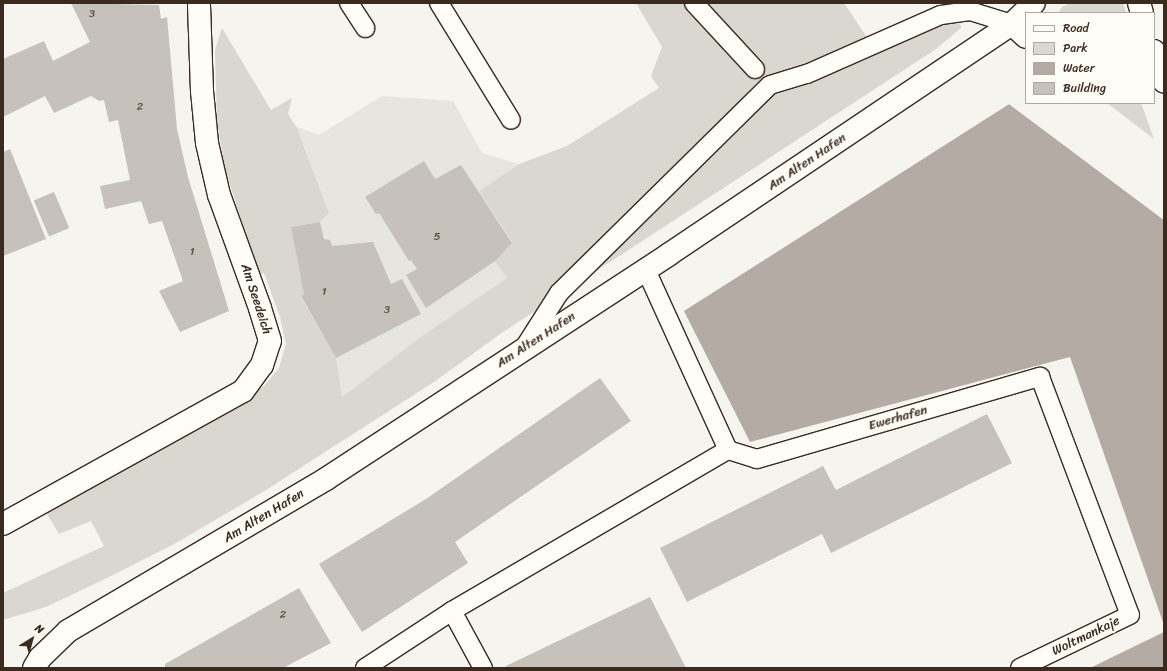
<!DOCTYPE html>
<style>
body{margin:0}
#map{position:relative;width:1167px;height:671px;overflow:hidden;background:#f5f4ee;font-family:Sriracha,sans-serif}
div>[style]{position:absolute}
.built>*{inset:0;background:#e7e5df}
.green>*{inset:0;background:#dad6d0}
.water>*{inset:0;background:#b4aca4}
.pier>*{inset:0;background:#f5f4ee}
.building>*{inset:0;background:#c7c1bb;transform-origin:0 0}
.roads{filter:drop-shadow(1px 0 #3b2a1e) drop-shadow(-1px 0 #3b2a1e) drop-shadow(0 1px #3b2a1e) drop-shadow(0 -1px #3b2a1e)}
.service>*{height:18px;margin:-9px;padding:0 9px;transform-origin:9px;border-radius:9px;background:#fdfcf7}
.minor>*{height:22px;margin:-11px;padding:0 11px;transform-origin:11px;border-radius:11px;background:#fdfcf7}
span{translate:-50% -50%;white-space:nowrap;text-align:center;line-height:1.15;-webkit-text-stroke:4px #fdfcf7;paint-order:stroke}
.number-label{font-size:11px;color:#5e5045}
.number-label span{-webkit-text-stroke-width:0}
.street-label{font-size:13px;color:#3b2a1e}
.frame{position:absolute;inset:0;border:4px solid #3b2a1e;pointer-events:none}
.legend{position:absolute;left:1025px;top:12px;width:130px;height:92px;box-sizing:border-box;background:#fdfcf7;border:1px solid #afa8a0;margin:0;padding:5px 7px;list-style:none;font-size:12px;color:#3b2a1e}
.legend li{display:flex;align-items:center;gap:8px;height:20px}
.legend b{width:20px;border:1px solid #afa8a0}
.north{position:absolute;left:12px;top:619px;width:40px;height:40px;-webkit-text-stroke:3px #fdfcf7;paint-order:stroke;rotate:37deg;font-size:11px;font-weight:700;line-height:16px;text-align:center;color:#3b2a1e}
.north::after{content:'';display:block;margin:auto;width:14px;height:18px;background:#3b2a1e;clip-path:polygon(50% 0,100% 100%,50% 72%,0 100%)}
</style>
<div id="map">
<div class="built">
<div style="clip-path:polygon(382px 96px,453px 101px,482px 153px,519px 164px,479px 191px,512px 243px,507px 278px,422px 336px,342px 397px,336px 358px,301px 296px,291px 227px,320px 222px,329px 213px,297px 127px,319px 135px)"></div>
</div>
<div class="green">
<div style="clip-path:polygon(636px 3px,844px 3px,876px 51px,940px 22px,956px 20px,962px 27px,936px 49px,503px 332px,434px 382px,266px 490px,176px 543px,111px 576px,46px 607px,3px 620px,3px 593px,104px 546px,91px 521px,59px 534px,47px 514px,49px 509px,263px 387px,279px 368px,286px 344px,280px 317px,264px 273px,259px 275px,225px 169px,217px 121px,215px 50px,222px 28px,271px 110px,292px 98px,288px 114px,297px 128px,329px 213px,320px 222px,291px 227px,304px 295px,301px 297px,336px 358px,342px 397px,422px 336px,507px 278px,495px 261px,512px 242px,479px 191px,519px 164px,567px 146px,659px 88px,651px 76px,662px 47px)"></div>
<div style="clip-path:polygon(1070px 3px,1123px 3px,1126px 13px,1058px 13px,1062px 7px)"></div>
<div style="clip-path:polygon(1107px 103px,1141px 103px,1154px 139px)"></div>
</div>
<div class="water">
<div style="clip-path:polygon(1009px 104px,1164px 220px,1164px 625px,1070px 357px,750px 442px,684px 311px)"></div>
<div style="clip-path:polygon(1164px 632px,1164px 668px,1090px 668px)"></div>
</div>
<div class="pier">
<div style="clip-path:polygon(1009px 102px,1164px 218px,1164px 220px,1009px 104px,698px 302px)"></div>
</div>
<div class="building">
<div style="clip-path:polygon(71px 3px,159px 5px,161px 19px,167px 17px,177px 129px,188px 177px,229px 311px,180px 332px,159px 291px,183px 281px,162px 221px,149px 224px,141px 201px,105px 209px,100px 186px,130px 180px,118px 120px,109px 122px,104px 100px,99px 101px,91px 96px,54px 113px,45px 96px,3px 117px,3px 59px,44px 41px,53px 61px,90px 42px)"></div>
<div style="clip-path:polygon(10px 149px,46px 239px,3px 256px,3px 152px)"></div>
<div style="clip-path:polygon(424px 161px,435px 179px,461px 165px,512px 243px,495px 261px,426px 308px,406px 275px,417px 269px,411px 260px,409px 261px,379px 213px,376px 214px,365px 197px)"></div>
<div style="left:54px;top:192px;width:39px;height:22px;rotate:67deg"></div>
<div style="clip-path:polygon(320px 222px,324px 239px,330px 240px,332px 246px,373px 242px,391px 284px,402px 279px,421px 314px,336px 358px,301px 296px,304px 295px,291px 227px)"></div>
<div style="clip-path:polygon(600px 378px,631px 421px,455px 542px,468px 563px,362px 632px,319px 564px,426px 499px)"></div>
<div style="clip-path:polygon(987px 414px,1012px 463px,831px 553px,822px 534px,687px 602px,660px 548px,823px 466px,836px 490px)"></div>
<div style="clip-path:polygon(299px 588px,331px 643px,283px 668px,165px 668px,165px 664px)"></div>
<div style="clip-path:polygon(650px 597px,686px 668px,506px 668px,506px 666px)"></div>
</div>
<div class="roads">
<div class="service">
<div style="left:349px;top:3px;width:30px;rotate:57deg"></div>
<div style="left:439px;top:3px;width:137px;rotate:58.4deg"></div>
<div style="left:694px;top:3px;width:90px;rotate:47.3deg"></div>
<div style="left:646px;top:270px;width:198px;rotate:65.5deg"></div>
<div style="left:728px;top:450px;width:30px;rotate:17deg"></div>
<div style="left:757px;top:459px;width:295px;rotate:-16.2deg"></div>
<div style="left:1040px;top:377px;width:254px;rotate:69.3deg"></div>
<div style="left:1130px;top:615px;width:122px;rotate:154.3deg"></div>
<div style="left:524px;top:348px;width:65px;rotate:-57.5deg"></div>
<div style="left:559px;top:293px;width:296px;rotate:-44.6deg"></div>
<div style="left:770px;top:85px;width:39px;rotate:-17deg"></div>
<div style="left:807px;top:74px;width:146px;rotate:-23.8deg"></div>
<div style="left:941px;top:15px;width:29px;rotate:-8deg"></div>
<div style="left:970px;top:11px;width:44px;rotate:17.2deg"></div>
<div style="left:452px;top:611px;width:65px;rotate:61.5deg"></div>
<div style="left:365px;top:668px;width:104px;rotate:-33.2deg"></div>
<div style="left:452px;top:611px;width:320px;rotate:-30.3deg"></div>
</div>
<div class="minor">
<div style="left:1139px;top:3px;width:10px;rotate:73deg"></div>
<div style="left:1012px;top:24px;width:19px;rotate:43deg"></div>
<div style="left:1154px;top:51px;width:32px;rotate:72deg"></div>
<div style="left:3px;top:524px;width:274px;rotate:-29deg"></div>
<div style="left:243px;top:391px;width:32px;rotate:-54deg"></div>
<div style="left:262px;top:365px;width:25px;rotate:-72deg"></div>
<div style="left:270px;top:341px;width:34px;rotate:-107deg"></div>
<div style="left:260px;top:308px;width:120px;rotate:-109.9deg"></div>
<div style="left:219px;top:195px;width:53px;rotate:-103deg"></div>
<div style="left:207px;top:143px;width:52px;rotate:-95.5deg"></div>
<div style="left:202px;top:91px;width:88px;rotate:-92deg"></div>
<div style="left:34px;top:668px;width:12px;rotate:-59deg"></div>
<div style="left:40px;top:658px;width:39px;rotate:-44deg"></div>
<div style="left:68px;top:631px;width:299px;rotate:-30.5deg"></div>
<div style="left:326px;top:479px;width:409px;rotate:-33.2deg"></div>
<div style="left:668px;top:255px;width:414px;rotate:-33.9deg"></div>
<div style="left:1012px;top:24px;width:30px;rotate:-44deg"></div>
</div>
</div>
<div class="number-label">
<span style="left:92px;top:14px">3</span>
<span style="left:140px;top:107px">2</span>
<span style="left:437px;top:237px">5</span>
<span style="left:192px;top:252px">1</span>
<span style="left:324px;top:292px">1</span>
<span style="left:387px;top:310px">3</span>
<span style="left:283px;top:615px">2</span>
</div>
<div class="street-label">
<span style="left:807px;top:162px;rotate:-34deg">Am Alten Hafen</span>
<span style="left:256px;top:299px;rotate:72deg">Am Seedeich</span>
<span style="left:536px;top:340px;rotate:-33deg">Am Alten Hafen</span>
<span style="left:898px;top:418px;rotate:-16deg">Ewerhafen</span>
<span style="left:264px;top:516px;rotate:-31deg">Am Alten Hafen</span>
<span style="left:1086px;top:636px;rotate:-26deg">Woltmankaje</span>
</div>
<div class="frame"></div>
<ul class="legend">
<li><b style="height:5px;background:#fdfcf7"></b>Road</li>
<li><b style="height:11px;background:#dad6d0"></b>Park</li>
<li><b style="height:11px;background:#b4aca4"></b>Water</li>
<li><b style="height:11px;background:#c7c1bb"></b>Building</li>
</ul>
<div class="north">N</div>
</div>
